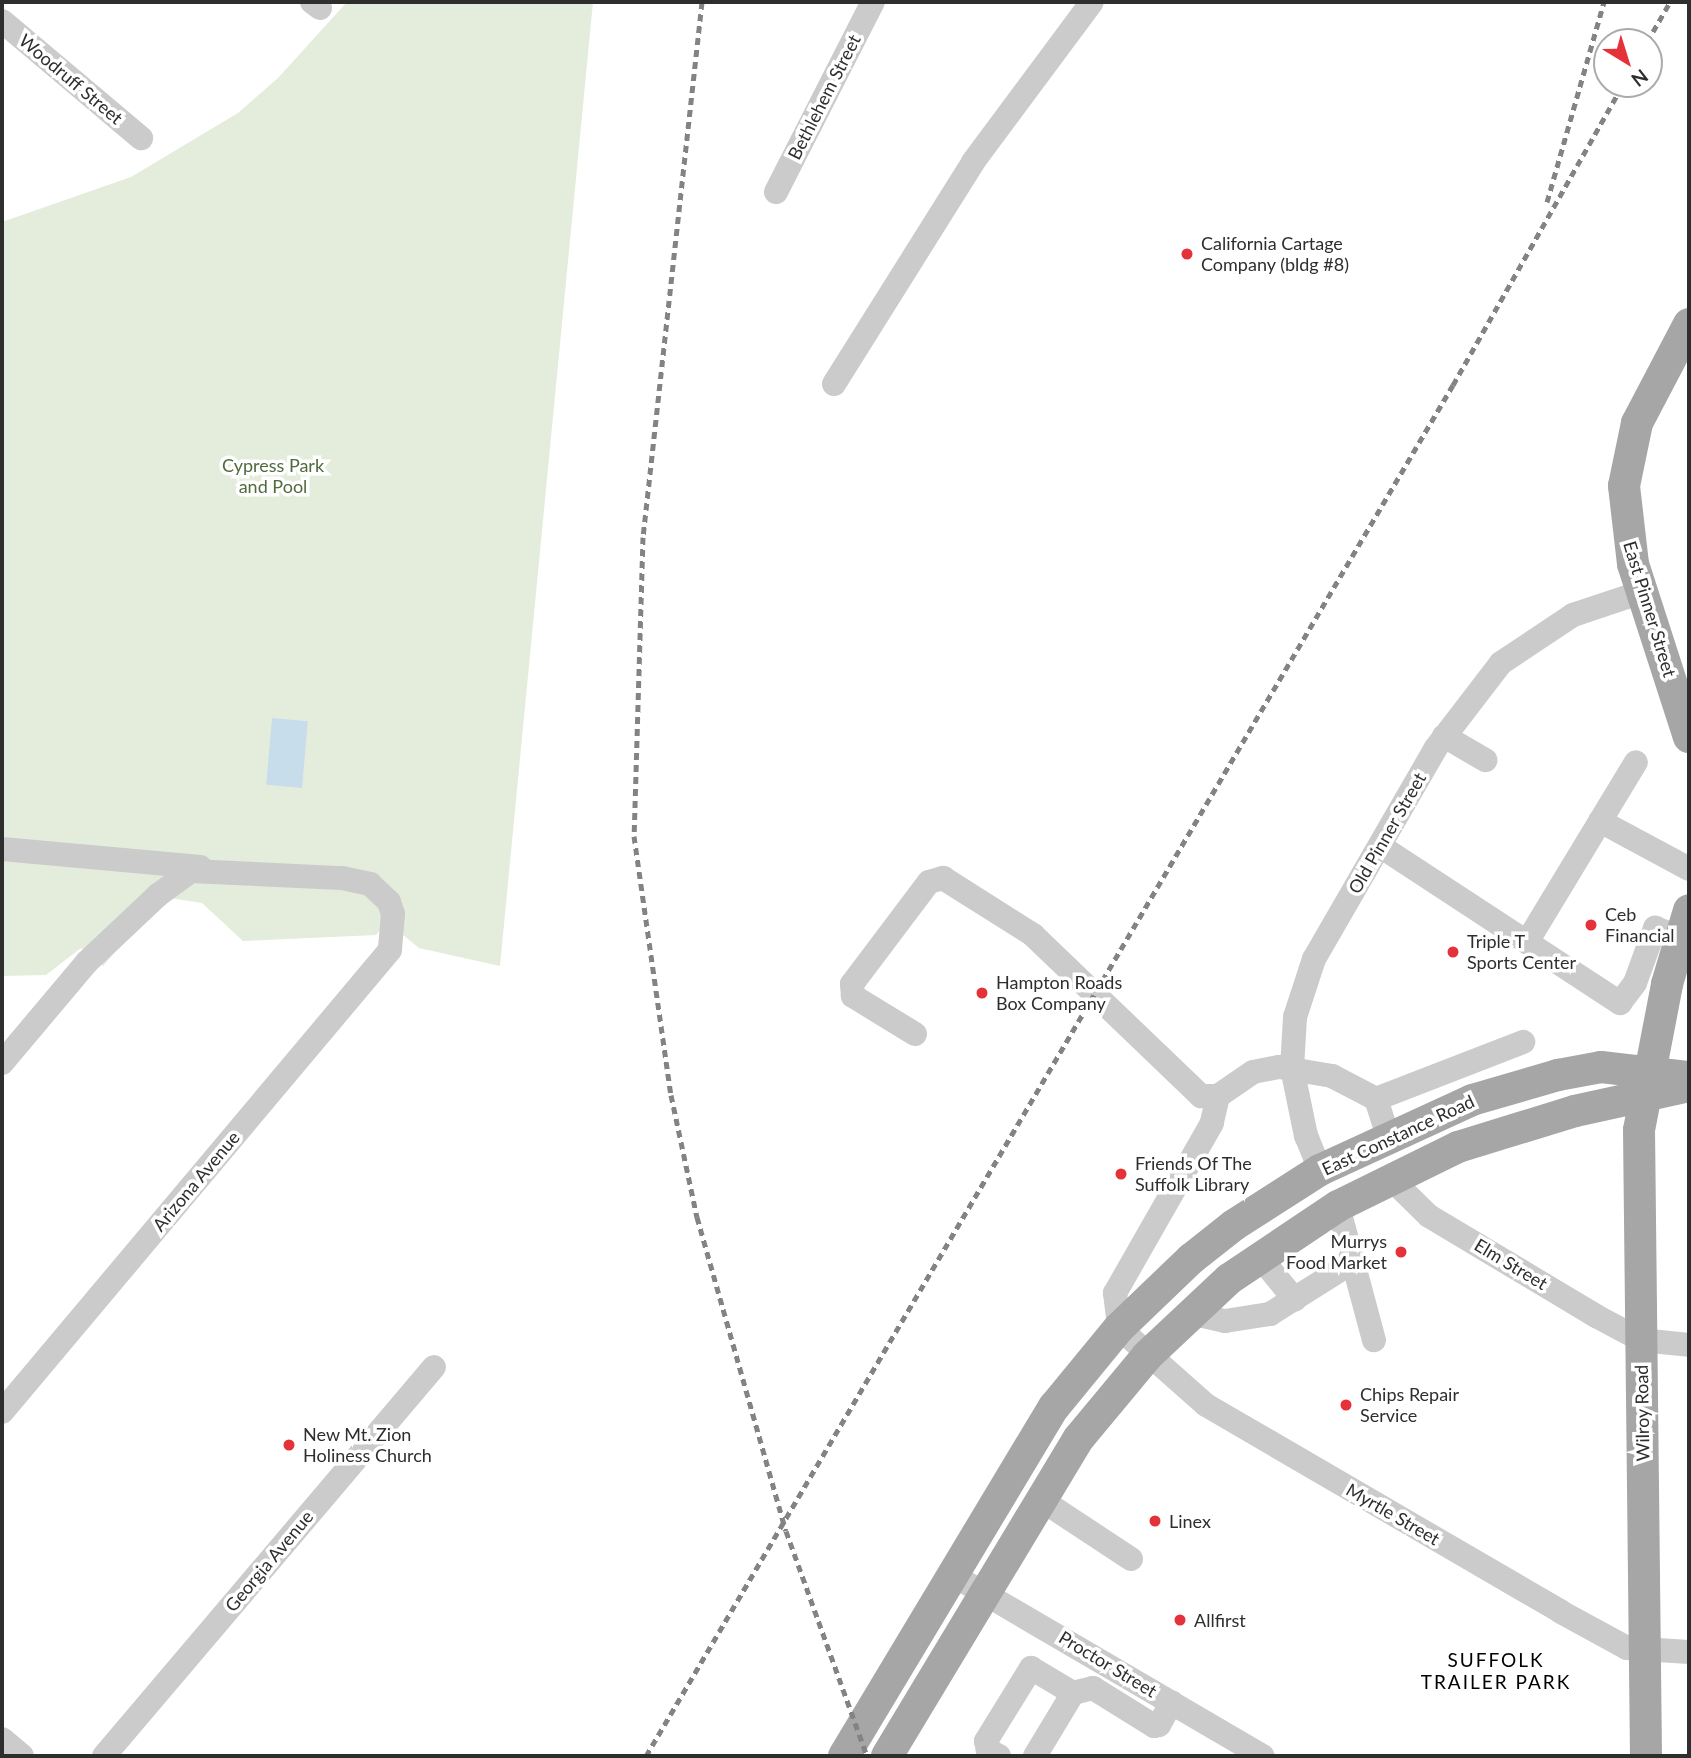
<!DOCTYPE html>
<style>
body{margin:0}
#map{position:relative;width:1691px;height:1758px;overflow:hidden;background:#fff;font-family:Lato,sans-serif}
div>[style]{position:absolute}
.green>*{inset:0;background:#e4ecdc}
.water>*{inset:0;background:#c8ddeb;transform-origin:0 0}
.minor>*{height:24px;margin:-12px;padding:0 12px;transform-origin:12px;border-radius:12px;background:#cbcbcb}
.major>*{height:32px;margin:-16px;padding:0 16px;transform-origin:16px;border-radius:16px;background:#a6a6a6}
.rail>*{height:5px;margin-top:-2.5px;transform-origin:0;background:repeating-linear-gradient(90deg,#838383 0 7px,transparent 0 12px)}
.dots>*{width:19px;height:19px;translate:-50% -50%;box-sizing:border-box;border:4px solid #fff;border-radius:50%}
span{translate:-50% -50%;white-space:nowrap;text-align:center;line-height:1.15;-webkit-text-stroke:7px #fff;paint-order:stroke}
.street-label{font-size:18px;color:#2e2e2e}
.poi-label{font-size:18px;color:#2e2e2e}
.left{translate:0 -50%;text-align:left}
.right{translate:-100% -50%;text-align:right}
.park-label{font-size:18px;color:#506a3c}
.neighbourhood-label{font-size:19px;color:#000;letter-spacing:2px}
.frame{position:absolute;inset:0;border:4px solid #2e2e2e;pointer-events:none}
.north{position:absolute;left:1593px;top:28px;width:70px;height:70px;box-sizing:border-box;background:#fff;border:2px solid #ababab;border-radius:50%;rotate:142deg;font-size:19px;font-weight:700;line-height:28px;text-align:center;color:#2e2e2e}
.north::after{content:'';display:block;margin:auto;width:24px;height:32px;background:#e5313a;clip-path:polygon(50% 0,100% 100%,50% 72%,0 100%)}
</style>
<div id="map">
<div class="green">
<div style="clip-path:polygon(347px 2px,593px 2px,500px 966px,419px 948px,387px 922px,376px 935px,243px 941px,202px 903px,163px 897px,103px 966px,81px 948px,46px 975px,2px 976px,2px 222px,131px 177px,238px 113px,278px 78px)"></div>
</div>
<div class="water">
<div style="left:272px;top:718px;width:36px;height:67px;rotate:5deg"></div>
</div>
<div class="minor">
<div style="left:312px;top:2px;width:10px;rotate:37deg"></div>
<div style="left:2px;top:21px;width:182px;rotate:40.1deg"></div>
<div style="left:776px;top:192px;width:213px;rotate:-63deg"></div>
<div style="left:834px;top:384px;width:262px;rotate:-57.9deg"></div>
<div style="left:973px;top:162px;width:199px;rotate:-53.4deg"></div>
<div style="left:1444px;top:736px;width:48px;rotate:30.3deg"></div>
<div style="left:1600px;top:821px;width:101px;rotate:28.3deg"></div>
<div style="left:1380px;top:846px;width:287px;rotate:33.2deg"></div>
<div style="left:1620px;top:1003px;width:25px;rotate:-53deg"></div>
<div style="left:1635px;top:983px;width:59px;rotate:-70deg"></div>
<div style="left:1655px;top:928px;width:28px;rotate:21deg"></div>
<div style="left:2px;top:849px;width:199px;rotate:5.2deg"></div>
<div style="left:1527px;top:942px;width:210px;rotate:-58.8deg"></div>
<div style="left:915px;top:1034px;width:73px;rotate:-148.5deg"></div>
<div style="left:853px;top:996px;width:12px;rotate:-95deg"></div>
<div style="left:852px;top:984px;width:128px;rotate:-53deg"></div>
<div style="left:929px;top:882px;width:15px;rotate:-16deg"></div>
<div style="left:943px;top:878px;width:107px;rotate:32.3deg"></div>
<div style="left:1033px;top:935px;width:233px;rotate:43.8deg"></div>
<div style="left:1201px;top:1096px;width:17px"></div>
<div style="left:1218px;top:1096px;width:42px;rotate:-34.4deg"></div>
<div style="left:1253px;top:1072px;width:26px;rotate:-11deg"></div>
<div style="left:1279px;top:1067px;width:54px;rotate:9.6deg"></div>
<div style="left:1332px;top:1076px;width:50px;rotate:27.6deg"></div>
<div style="left:2px;top:1063px;width:132px;rotate:-49.9deg"></div>
<div style="left:87px;top:962px;width:98px;rotate:-43.3deg"></div>
<div style="left:158px;top:895px;width:41px;rotate:-36deg"></div>
<div style="left:191px;top:871px;width:151px;rotate:2.7deg"></div>
<div style="left:342px;top:878px;width:29px;rotate:12deg"></div>
<div style="left:370px;top:884px;width:26px;rotate:43deg"></div>
<div style="left:389px;top:902px;width:13px;rotate:72deg"></div>
<div style="left:393px;top:914px;width:36px;rotate:95deg"></div>
<div style="left:390px;top:950px;width:603px;rotate:130.02deg"></div>
<div style="left:1218px;top:1096px;width:28px;rotate:103deg"></div>
<div style="left:1212px;top:1123px;width:196px;rotate:119.7deg"></div>
<div style="left:1115px;top:1293px;width:35px;rotate:83deg"></div>
<div style="left:1119px;top:1328px;width:116px;rotate:41.5deg"></div>
<div style="left:1206px;top:1405px;width:411px;rotate:30.2deg"></div>
<div style="left:1561px;top:1612px;width:75px;rotate:28.6deg"></div>
<div style="left:1627px;top:1648px;width:62px;rotate:3.7deg"></div>
<div style="left:1388px;top:1136px;width:39px;rotate:-108deg"></div>
<div style="left:1376px;top:1099px;width:158px;rotate:-21.2deg"></div>
<div style="left:1320px;top:1170px;width:37px;rotate:-112deg"></div>
<div style="left:1306px;top:1136px;width:69px;rotate:-101.6deg"></div>
<div style="left:1292px;top:1068px;width:51px;rotate:-86.6deg"></div>
<div style="left:1295px;top:1017px;width:61px;rotate:-71.9deg"></div>
<div style="left:1314px;top:959px;width:242px;rotate:-60deg"></div>
<div style="left:1435px;top:749px;width:108px;rotate:-52.5deg"></div>
<div style="left:1501px;top:663px;width:87px;rotate:-33.7deg"></div>
<div style="left:1573px;top:615px;width:73px;rotate:-18.4deg"></div>
<div style="left:1390px;top:1178px;width:54px;rotate:44.3deg"></div>
<div style="left:1429px;top:1216px;width:195px;rotate:30.9deg"></div>
<div style="left:1596px;top:1316px;width:51px;rotate:28.1deg"></div>
<div style="left:1641px;top:1340px;width:48px;rotate:5.9deg"></div>
<div style="left:1338px;top:1206px;width:139px;rotate:75deg"></div>
<div style="left:1260px;top:1257px;width:55px;rotate:50.9deg"></div>
<div style="left:1190px;top:1313px;width:36px;rotate:13deg"></div>
<div style="left:1225px;top:1321px;width:46px;rotate:-8.8deg"></div>
<div style="left:1270px;top:1314px;width:98px;rotate:-32.1deg"></div>
<div style="left:1040px;top:1499px;width:109px;rotate:33.4deg"></div>
<div style="left:951px;top:1574px;width:361px;rotate:30.3deg"></div>
<div style="left:2px;top:1739px;width:26px;rotate:40deg"></div>
<div style="left:104px;top:1756px;width:510px;rotate:-49.69deg"></div>
<div style="left:999px;top:1756px;width:13px;rotate:-151deg"></div>
<div style="left:988px;top:1750px;width:9px;rotate:-103deg"></div>
<div style="left:986px;top:1741px;width:86px;rotate:-58.3deg"></div>
<div style="left:1031px;top:1668px;width:49px;rotate:30.8deg"></div>
<div style="left:1073px;top:1693px;width:21px;rotate:-14deg"></div>
<div style="left:1093px;top:1688px;width:72px;rotate:31.9deg"></div>
<div style="left:1154px;top:1726px;width:5px;rotate:-11deg"></div>
<div style="left:1159px;top:1725px;width:26px;rotate:-61deg"></div>
<div style="left:1035px;top:1756px;width:74px;rotate:-58.9deg"></div>
</div>
<div class="major">
<div style="left:1689px;top:324px;width:112px;rotate:117.7deg"></div>
<div style="left:1637px;top:423px;width:64px;rotate:101.7deg"></div>
<div style="left:1624px;top:486px;width:79px;rotate:83.4deg"></div>
<div style="left:1633px;top:564px;width:182px;rotate:72.1deg"></div>
<div style="left:844px;top:1756px;width:407px;rotate:-59deg"></div>
<div style="left:1054px;top:1407px;width:102px;rotate:-50.6deg"></div>
<div style="left:1119px;top:1328px;width:100px;rotate:-43.8deg"></div>
<div style="left:1191px;top:1259px;width:55px;rotate:-38.3deg"></div>
<div style="left:1234px;top:1225px;width:102px;rotate:-32.6deg"></div>
<div style="left:1320px;top:1170px;width:167px;rotate:-24.7deg"></div>
<div style="left:1472px;top:1100px;width:90px;rotate:-16.2deg"></div>
<div style="left:1558px;top:1075px;width:44px;rotate:-10.5deg"></div>
<div style="left:1601px;top:1067px;width:89px;rotate:6.5deg"></div>
<div style="left:887px;top:1756px;width:371px;rotate:-58.9deg"></div>
<div style="left:1079px;top:1438px;width:107px;rotate:-50.3deg"></div>
<div style="left:1147px;top:1356px;width:112px;rotate:-43.2deg"></div>
<div style="left:1229px;top:1279px;width:131px;rotate:-33.8deg"></div>
<div style="left:1338px;top:1206px;width:134px;rotate:-26.2deg"></div>
<div style="left:1458px;top:1147px;width:122px;rotate:-17.1deg"></div>
<div style="left:1575px;top:1111px;width:117px;rotate:-12.4deg"></div>
<div style="left:1646px;top:1756px;width:626px;rotate:-90.64deg"></div>
<div style="left:1639px;top:1130px;width:149px;rotate:-79.1deg"></div>
<div style="left:1667px;top:984px;width:77px;rotate:-73.4deg"></div>
</div>
<div class="rail">
<div style="left:702px;top:2px;width:538px;rotate:96.29deg"></div>
<div style="left:643px;top:537px;width:299px;rotate:91.7deg"></div>
<div style="left:634px;top:836px;width:262px;rotate:81.9deg"></div>
<div style="left:671px;top:1095px;width:125px;rotate:78deg"></div>
<div style="left:697px;top:1217px;width:326px;rotate:74.2deg"></div>
<div style="left:786px;top:1531px;width:239px;rotate:70.2deg"></div>
<div style="left:1647px;top:42px;width:46px;rotate:-60.1deg"></div>
<div style="left:1547px;top:202px;width:208px;rotate:-74.1deg"></div>
<div style="left:646px;top:1756px;width:1591px;rotate:-59.52deg"></div>
<div style="left:1453px;top:385px;width:346px;rotate:-60.5deg"></div>
</div>
<div class="dots">
<div style="left:1187px;top:254px;background:#e5313a"></div>
<div style="left:1591px;top:925px;background:#e5313a"></div>
<div style="left:1453px;top:952px;background:#e5313a"></div>
<div style="left:982px;top:993px;background:#e5313a"></div>
<div style="left:1121px;top:1174px;background:#e5313a"></div>
<div style="left:1401px;top:1252px;background:#e5313a"></div>
<div style="left:1346px;top:1405px;background:#e5313a"></div>
<div style="left:289px;top:1445px;background:#e5313a"></div>
<div style="left:1155px;top:1521px;background:#e5313a"></div>
<div style="left:1180px;top:1620px;background:#e5313a"></div>
</div>
<div class="street-label">
<span style="left:71px;top:79px;rotate:40deg">Woodruff Street</span>
<span style="left:824px;top:97px;rotate:-63deg">Bethlehem Street</span>
<span style="left:1650px;top:609px;rotate:73deg">East Pinner Street</span>
<span style="left:1387px;top:833px;rotate:-60deg">Old Pinner Street</span>
<span style="left:1398px;top:1135px;rotate:-25deg">East Constance Road</span>
<span style="left:196px;top:1181px;rotate:-50deg">Arizona Avenue</span>
<span style="left:1511px;top:1264px;rotate:31deg">Elm Street</span>
<span style="left:1642px;top:1413px;rotate:-91deg">Wilroy Road</span>
<span style="left:1393px;top:1514px;rotate:30deg">Myrtle Street</span>
<span style="left:269px;top:1561px;rotate:-50deg">Georgia Avenue</span>
<span style="left:1108px;top:1664px;rotate:31deg">Proctor Street</span>
</div>
<div class="poi-label">
<span class="left" style="left:1201px;top:254px">California Cartage<br>Company (bldg #8)</span>
<span class="left" style="left:1605px;top:925px">Ceb<br>Financial</span>
<span class="left" style="left:1467px;top:952px">Triple T<br>Sports Center</span>
<span class="left" style="left:996px;top:993px">Hampton Roads<br>Box Company</span>
<span class="left" style="left:1135px;top:1174px">Friends Of The<br>Suffolk Library</span>
<span class="right" style="left:1387px;top:1252px">Murrys<br>Food Market</span>
<span class="left" style="left:1360px;top:1405px">Chips Repair<br>Service</span>
<span class="left" style="left:303px;top:1445px">New Mt. Zion<br>Holiness Church</span>
<span class="left" style="left:1169px;top:1521px">Linex</span>
<span class="left" style="left:1194px;top:1620px">Allfirst</span>
</div>
<div class="park-label">
<span style="left:273px;top:476px">Cypress Park<br>and Pool</span>
</div>
<div class="neighbourhood-label">
<span style="left:1496px;top:1671px">SUFFOLK<br>TRAILER PARK</span>
</div>
<div class="frame"></div>
<div class="north">N</div>
</div>
